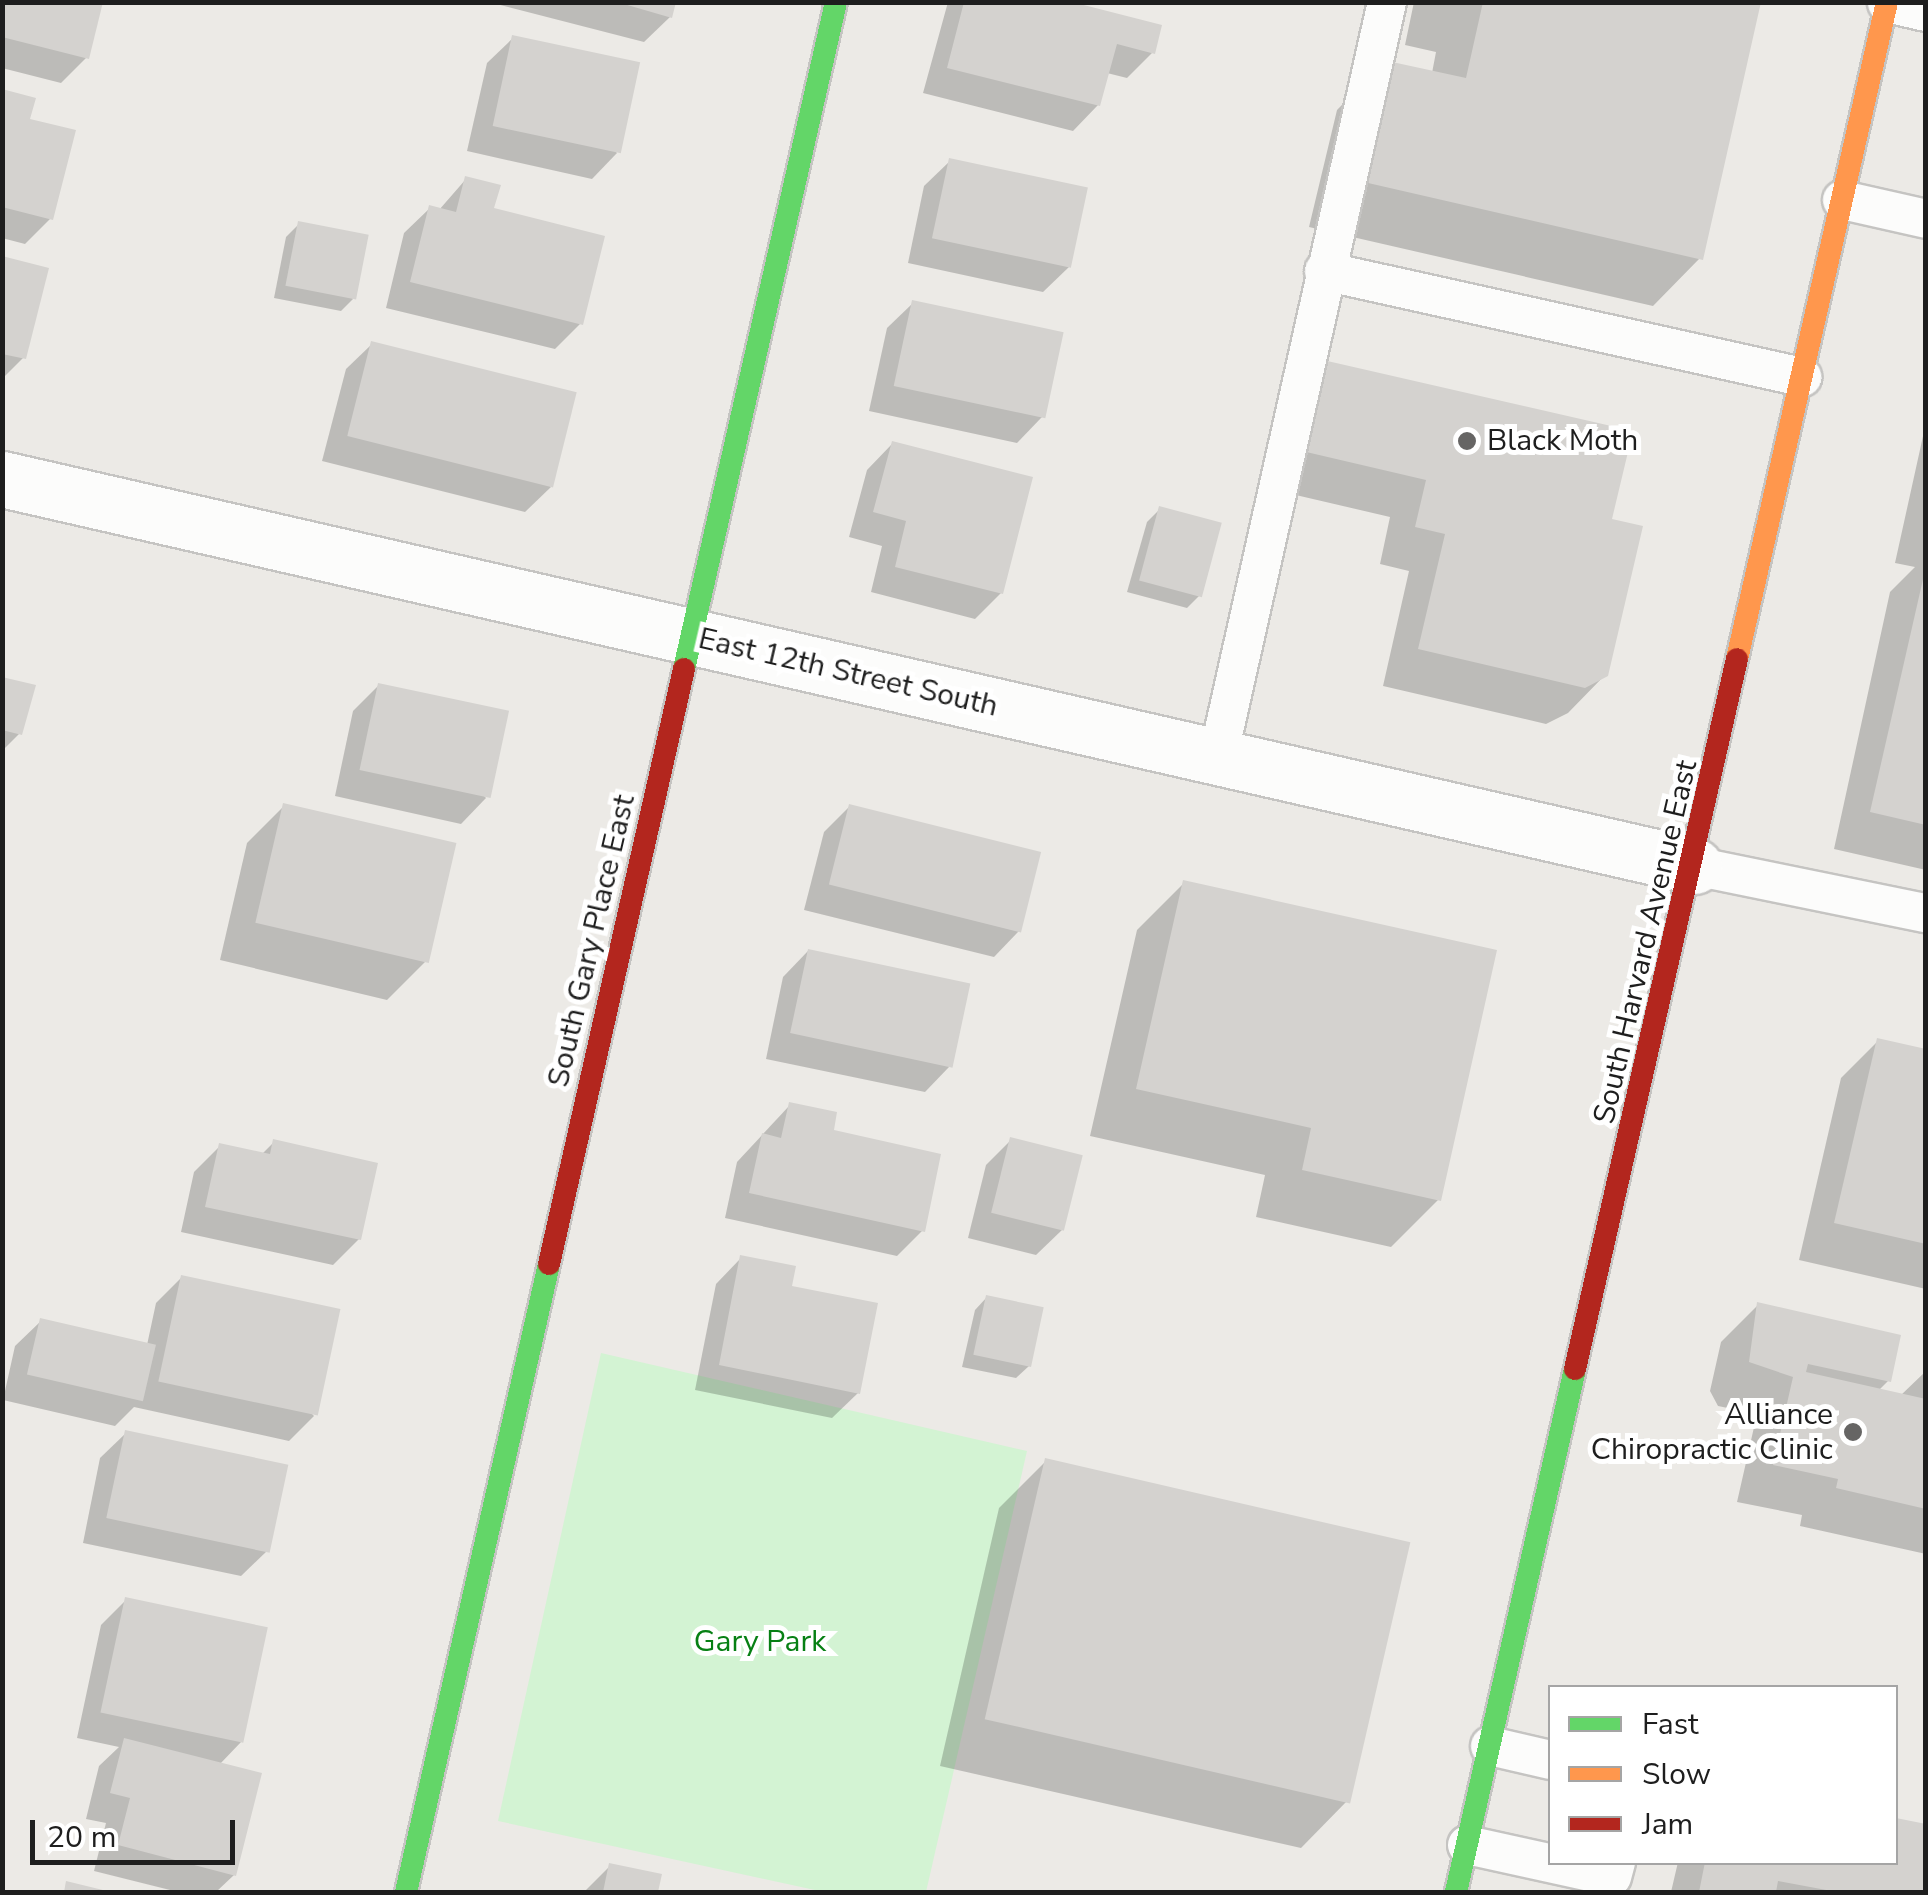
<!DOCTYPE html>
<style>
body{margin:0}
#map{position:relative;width:1928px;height:1895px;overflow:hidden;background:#eceae6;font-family:"Nunito Sans",sans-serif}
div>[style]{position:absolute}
.park>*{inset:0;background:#d3f3d3}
.shadow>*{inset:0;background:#0003}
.building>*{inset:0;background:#d4d2cf;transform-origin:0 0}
.roads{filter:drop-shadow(2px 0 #c5c4c2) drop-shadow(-2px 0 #c5c4c2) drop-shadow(0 2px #c5c4c2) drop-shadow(0 -2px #c5c4c2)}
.lane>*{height:38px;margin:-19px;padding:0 19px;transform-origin:19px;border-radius:19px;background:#fcfcfb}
.street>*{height:55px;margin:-27.5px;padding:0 27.5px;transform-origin:27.5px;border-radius:27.5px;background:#fcfcfb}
.fast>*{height:22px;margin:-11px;padding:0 11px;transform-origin:11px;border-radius:11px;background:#63d668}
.slow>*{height:22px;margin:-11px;padding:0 11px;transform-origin:11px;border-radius:11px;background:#ff974d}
.jam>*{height:22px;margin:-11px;padding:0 11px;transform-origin:11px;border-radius:11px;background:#b3261e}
.dots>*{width:28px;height:28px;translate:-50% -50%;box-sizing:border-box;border:5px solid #fff;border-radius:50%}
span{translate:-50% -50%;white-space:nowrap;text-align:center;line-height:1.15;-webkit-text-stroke:10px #fff;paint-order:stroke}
.poi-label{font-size:30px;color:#1e1e1e}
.left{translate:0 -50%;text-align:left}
.right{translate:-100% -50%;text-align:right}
.street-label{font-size:30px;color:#1e1e1e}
.park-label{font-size:30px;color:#078014}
.frame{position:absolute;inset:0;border:5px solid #1e1e1e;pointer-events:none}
.legend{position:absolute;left:1548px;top:1685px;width:350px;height:180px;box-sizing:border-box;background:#fff;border:2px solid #a5a5a5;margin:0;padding:12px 18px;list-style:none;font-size:30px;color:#1e1e1e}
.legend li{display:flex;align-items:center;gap:20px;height:50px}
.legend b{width:50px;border:2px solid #a5a5a5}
.scale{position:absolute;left:30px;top:1820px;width:205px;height:45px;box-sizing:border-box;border:5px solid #1e1e1e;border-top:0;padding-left:12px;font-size:30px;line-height:35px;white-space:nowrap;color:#1e1e1e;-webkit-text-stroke:8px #fff;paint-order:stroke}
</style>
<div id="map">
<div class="park">
<div style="clip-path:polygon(601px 1353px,1027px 1451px,926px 1892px,824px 1892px,498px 1821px)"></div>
</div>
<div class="shadow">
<div style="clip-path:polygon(2px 2px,87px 57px,61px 83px,2px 68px)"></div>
<div style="clip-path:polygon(489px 2px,673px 2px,670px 17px,644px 42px)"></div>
<div style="clip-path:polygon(948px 2px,1062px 2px,1153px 52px,1127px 78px,1107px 73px,1098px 105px,1073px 131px,923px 93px)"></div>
<div style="clip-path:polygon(1414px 2px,1759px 2px,1700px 258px,1653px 306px,1309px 227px,1337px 110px,1384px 62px,1432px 73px,1436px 52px,1405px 45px)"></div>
<div style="clip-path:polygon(513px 38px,617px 153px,592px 179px,467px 151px,487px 63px)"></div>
<div style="clip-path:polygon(2px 92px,27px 120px,51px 218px,25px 244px,2px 238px)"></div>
<div style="clip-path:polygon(950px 161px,1069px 267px,1043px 292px,908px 263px,924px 186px)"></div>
<div style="clip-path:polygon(466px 179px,581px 323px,555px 349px,386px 308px,404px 233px,430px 208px,439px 210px)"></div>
<div style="clip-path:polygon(299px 224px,353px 299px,341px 311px,274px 298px,286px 237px)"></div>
<div style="clip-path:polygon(2px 259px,23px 358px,2px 379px)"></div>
<div style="clip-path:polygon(913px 303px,1042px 417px,1017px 443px,869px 411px,887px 328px)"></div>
<div style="clip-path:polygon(372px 344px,551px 487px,525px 512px,322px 461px,346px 369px)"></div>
<div style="clip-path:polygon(1287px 400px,1609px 521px,1606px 674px,1568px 713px,1546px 724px,1383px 686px,1409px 571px,1380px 564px,1390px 517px,1266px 488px)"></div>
<div style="clip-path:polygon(1925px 427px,1926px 870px,1834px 849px,1890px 592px,1915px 567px,1895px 563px)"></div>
<div style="clip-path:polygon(892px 444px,1001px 593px,975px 619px,871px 592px,882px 546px,849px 537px,867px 470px)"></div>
<div style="clip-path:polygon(1160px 509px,1199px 596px,1187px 608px,1127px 592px,1147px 522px)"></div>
<div style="clip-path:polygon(2px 679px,20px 733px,2px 751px)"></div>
<div style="clip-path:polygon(379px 685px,486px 798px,461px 824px,335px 796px,353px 711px)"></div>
<div style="clip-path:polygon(284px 806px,425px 962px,387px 1000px,220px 960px,247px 843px)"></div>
<div style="clip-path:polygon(849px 807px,1019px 931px,994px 957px,804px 910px,824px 832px)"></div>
<div style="clip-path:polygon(1184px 883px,1438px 1200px,1391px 1247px,1256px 1217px,1265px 1175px,1090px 1136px,1137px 930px)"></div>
<div style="clip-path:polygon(808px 951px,950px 1066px,925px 1092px,766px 1059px,783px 977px)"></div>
<div style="clip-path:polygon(1878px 1041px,1926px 1052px,1926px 1289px,1799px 1260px,1841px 1078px)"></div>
<div style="clip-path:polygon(790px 1105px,831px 1132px,923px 1230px,897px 1256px,725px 1218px,737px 1162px)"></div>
<div style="clip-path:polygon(1011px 1140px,1062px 1230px,1036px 1255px,968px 1238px,986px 1165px)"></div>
<div style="clip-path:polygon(274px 1142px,359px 1239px,333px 1265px,181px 1232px,194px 1172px,220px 1146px,261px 1155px)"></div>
<div style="clip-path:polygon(741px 1258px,789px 1288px,858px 1393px,832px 1418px,695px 1390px,716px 1284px)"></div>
<div style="clip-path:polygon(182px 1277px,314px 1416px,289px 1441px,134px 1407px,115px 1426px,3px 1400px,15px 1346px,41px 1321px,147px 1345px,156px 1303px)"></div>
<div style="clip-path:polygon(987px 1297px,1029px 1366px,1016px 1378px,962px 1367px,975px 1310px)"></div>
<div style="clip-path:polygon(1758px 1305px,1888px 1381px,1878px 1391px,1900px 1396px,1926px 1371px,1926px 1554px,1800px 1526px,1802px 1515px,1737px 1502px,1757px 1414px,1718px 1406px,1710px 1391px,1721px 1342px)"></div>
<div style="clip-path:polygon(126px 1433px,267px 1551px,241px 1576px,83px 1543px,100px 1458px)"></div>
<div style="clip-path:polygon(1046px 1461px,1348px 1800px,1301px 1848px,940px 1766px,999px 1508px)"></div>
<div style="clip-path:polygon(126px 1600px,242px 1741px,219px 1765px,234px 1875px,216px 1892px,178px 1892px,94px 1871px,106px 1823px,86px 1819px,99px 1766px,119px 1747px,77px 1738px,101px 1625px)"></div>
<div style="clip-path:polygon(1896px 1820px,1926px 1827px,1926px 1892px,1671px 1892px,1678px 1862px,1896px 1862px)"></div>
<div style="clip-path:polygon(610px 1866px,659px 1876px,655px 1892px,584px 1892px)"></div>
</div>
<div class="building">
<div style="clip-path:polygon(2px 2px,103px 2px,89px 59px,2px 37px)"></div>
<div style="clip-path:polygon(617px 2px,676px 2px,672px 18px)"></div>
<div style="clip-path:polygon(964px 2px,1072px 2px,1162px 25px,1155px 54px,1117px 44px,1100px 106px,947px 68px)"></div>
<div style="clip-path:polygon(1483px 2px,1761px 2px,1703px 260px,1355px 180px,1383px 60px,1466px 78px)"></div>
<div style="left:512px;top:35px;width:131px;height:93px;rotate:12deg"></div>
<div style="clip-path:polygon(2px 89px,36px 98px,30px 119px,76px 130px,53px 220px,2px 207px)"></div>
<div style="left:949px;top:158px;width:142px;height:82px;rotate:12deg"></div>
<div style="clip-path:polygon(465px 176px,501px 185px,494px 208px,605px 236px,583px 325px,410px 282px,429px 205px,456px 212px)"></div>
<div style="left:298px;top:221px;width:72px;height:66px;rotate:11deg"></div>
<div style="clip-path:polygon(2px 256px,49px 268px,26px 359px,2px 354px)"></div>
<div style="left:912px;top:300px;width:155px;height:88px;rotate:12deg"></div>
<div style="left:371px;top:341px;width:212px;height:98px;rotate:14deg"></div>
<div style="clip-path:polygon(1323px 360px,1633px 431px,1612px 519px,1643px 526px,1608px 676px,1585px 688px,1418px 649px,1445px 534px,1415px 527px,1426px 480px,1302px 451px)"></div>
<div style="clip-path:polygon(892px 441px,1033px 477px,1003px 594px,895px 567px,906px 521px,873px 512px)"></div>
<div style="left:1159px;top:506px;width:65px;height:77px;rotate:15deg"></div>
<div style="clip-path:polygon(1926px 566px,1926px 825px,1870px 812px)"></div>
<div style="clip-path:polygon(2px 677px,36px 685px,22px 735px,2px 730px)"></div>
<div style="left:378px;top:683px;width:134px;height:89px;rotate:12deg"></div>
<div style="left:283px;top:803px;width:178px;height:123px;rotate:13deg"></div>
<div style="left:849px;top:804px;width:198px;height:83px;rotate:14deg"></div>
<div style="clip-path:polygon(1183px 880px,1497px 950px,1441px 1201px,1302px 1170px,1311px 1128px,1136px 1089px)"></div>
<div style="left:808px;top:949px;width:166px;height:86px;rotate:12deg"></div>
<div style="clip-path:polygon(1877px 1038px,1926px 1049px,1926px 1244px,1834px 1223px)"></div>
<div style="clip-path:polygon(789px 1102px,837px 1112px,834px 1130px,941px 1154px,925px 1232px,749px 1193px,762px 1133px,781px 1138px)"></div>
<div style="left:1010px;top:1137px;width:75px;height:78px;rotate:14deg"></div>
<div style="clip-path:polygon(273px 1139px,378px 1163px,361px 1240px,205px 1207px,219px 1143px,270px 1154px)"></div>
<div style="clip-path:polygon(740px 1255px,796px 1266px,792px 1286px,878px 1303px,860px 1394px,719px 1365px)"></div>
<div style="left:181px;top:1275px;width:163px;height:109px;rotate:12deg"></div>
<div style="left:986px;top:1295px;width:59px;height:61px;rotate:12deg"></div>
<div style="clip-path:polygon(1757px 1302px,1901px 1335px,1891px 1382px,1808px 1364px,1806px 1372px,1926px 1399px,1926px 1509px,1836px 1488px,1838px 1479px,1773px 1465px,1793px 1377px,1749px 1362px)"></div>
<div style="left:40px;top:1318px;width:119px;height:58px;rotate:13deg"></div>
<div style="left:125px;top:1430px;width:167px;height:90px;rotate:12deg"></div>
<div style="left:1045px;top:1458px;width:375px;height:268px;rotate:13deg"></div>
<div style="left:125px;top:1597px;width:146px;height:118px;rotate:12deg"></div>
<div style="clip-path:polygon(124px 1738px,262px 1773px,236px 1876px,118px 1845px,130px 1798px,110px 1793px)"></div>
<div style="clip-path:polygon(1896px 1818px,1926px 1824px,1926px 1892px,1837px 1892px,1778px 1881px,1776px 1892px,1699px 1892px,1705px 1862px,1896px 1862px)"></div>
<div style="clip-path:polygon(609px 1863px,662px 1874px,658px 1892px,603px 1892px)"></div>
<div style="clip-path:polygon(66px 1881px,107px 1891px,107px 1892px,64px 1892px)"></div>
</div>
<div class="roads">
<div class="lane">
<div style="left:1887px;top:3px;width:40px;rotate:13deg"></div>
<div style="left:1842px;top:200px;width:86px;rotate:12.7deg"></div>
<div style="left:1324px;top:271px;width:490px;rotate:12.5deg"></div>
<div style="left:1218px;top:757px;width:774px;rotate:-77.38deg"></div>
<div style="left:1694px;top:866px;width:237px;rotate:11.5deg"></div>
<div style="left:1490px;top:1746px;width:62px;rotate:13.1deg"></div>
<div style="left:1467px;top:1845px;width:148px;rotate:12.4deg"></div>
<div style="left:1612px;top:1877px;width:16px;rotate:-75deg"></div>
</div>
<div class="street">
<div style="left:2px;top:479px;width:1736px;rotate:12.88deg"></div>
</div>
<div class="fast">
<div style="left:684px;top:669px;width:684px;rotate:-77.16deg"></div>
<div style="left:406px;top:1892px;width:644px;rotate:-77.17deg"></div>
<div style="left:1456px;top:1892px;width:536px;rotate:-77.18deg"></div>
</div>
<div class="slow">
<div style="left:1737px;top:659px;width:674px;rotate:-77.14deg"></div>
</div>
<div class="jam">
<div style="left:549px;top:1264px;width:610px;rotate:-77.22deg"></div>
<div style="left:1575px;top:1369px;width:728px;rotate:-77.15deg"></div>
</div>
</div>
<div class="dots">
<div style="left:1467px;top:441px;background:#666564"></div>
<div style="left:1853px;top:1432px;background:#666564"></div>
</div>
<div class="poi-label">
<span class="left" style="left:1487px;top:441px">Black Moth</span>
<span class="right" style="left:1833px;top:1432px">Alliance<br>Chiropractic Clinic</span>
</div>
<div class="street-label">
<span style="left:848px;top:673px;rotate:13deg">East 12th Street South</span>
<span style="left:592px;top:941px;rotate:-77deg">South Gary Place East</span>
<span style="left:1646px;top:942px;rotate:-77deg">South Harvard Avenue East</span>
</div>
<div class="park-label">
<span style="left:760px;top:1642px">Gary Park</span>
</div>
<div class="frame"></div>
<ul class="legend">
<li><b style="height:12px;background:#63d668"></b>Fast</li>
<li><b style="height:12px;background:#ff974d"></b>Slow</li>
<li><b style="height:12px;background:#b3261e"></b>Jam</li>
</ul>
<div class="scale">20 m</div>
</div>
